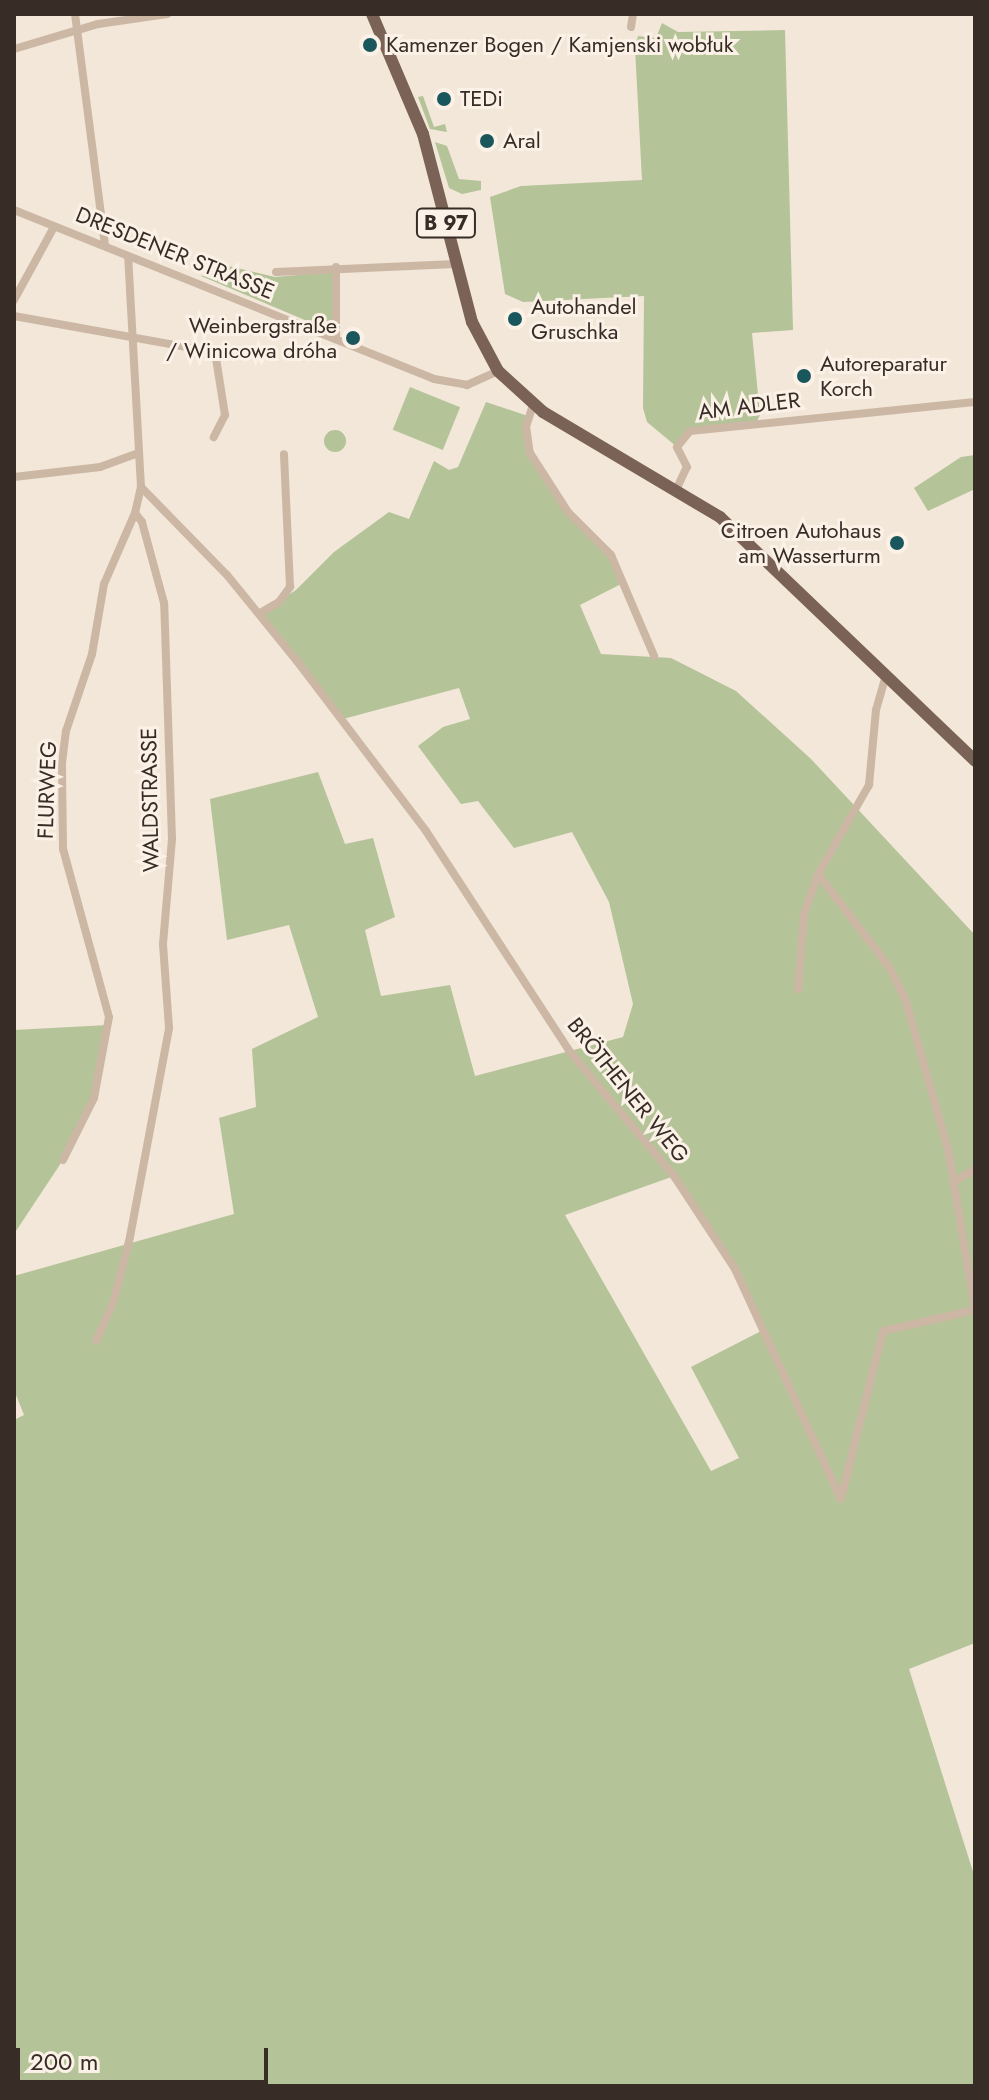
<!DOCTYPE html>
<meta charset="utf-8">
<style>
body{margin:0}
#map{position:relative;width:989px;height:2100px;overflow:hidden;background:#f3e7d9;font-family:Jost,sans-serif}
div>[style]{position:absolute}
.green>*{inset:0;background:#b4c398;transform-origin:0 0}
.round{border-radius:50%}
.street>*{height:8px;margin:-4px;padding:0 4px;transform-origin:4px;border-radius:4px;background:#ccb7a4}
.primary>*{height:12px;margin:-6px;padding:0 6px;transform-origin:6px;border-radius:6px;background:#7a6356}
.dots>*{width:22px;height:22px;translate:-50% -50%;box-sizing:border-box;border:4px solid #fbf1e6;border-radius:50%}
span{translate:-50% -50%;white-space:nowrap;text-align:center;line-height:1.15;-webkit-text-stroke:6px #fbf1e6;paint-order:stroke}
.shield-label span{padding:2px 6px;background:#fbf1e6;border:2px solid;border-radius:6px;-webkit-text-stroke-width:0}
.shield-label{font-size:20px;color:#372c26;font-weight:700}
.poi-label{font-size:22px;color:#372c26}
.left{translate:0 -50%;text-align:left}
.right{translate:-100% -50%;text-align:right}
.street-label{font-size:22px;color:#372c26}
.frame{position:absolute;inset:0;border:16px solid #372c26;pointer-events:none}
.scale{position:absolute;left:16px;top:2048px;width:252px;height:36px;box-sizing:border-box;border:4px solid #372c26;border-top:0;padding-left:10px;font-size:24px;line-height:28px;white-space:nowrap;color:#372c26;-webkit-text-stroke:6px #fbf1e6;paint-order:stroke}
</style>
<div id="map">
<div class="green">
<div style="clip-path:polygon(662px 23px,678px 32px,785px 30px,793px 330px,752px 333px,760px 415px,756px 423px,699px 429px,677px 447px,647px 422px,643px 408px,644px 296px,523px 302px,505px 294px,490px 197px,521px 186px,642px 180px,635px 48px,638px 36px,656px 38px)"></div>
<div style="clip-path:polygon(423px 96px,434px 127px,445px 124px,447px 132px,430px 129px,418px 97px)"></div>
<div style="clip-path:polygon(435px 142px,447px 146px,459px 179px,481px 181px,481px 190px,462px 194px,449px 188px)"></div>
<div style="clip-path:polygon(224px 265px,275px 277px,332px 272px,333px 332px,201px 276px)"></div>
<div style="left:410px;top:387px;width:54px;height:46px;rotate:22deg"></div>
<div style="clip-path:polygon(evenodd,486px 402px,528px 416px,530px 453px,568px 512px,600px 539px,623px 583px,580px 605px,601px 654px,671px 658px,736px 691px,811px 759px,975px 935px,975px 1643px,909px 1669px,975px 1878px,975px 2086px,14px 2086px,14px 1420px,24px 1415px,14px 1390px,14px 1276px,234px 1214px,219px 1118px,256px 1107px,252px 1049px,318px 1017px,289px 925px,227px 940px,210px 799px,318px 772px,345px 844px,373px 838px,395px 917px,365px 930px,381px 996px,450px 985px,475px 1076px,623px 1037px,633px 1004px,609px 902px,572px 832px,514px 848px,478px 801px,461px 804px,418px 746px,443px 727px,470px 719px,459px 688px,343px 719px,260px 613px,296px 590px,334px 552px,389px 512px,409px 519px,434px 461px,449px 470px,458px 467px,486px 402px,674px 1176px,735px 1269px,765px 1329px,691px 1367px,739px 1458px,711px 1471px,565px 1215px,674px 1176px)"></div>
<div class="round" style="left:324px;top:430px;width:22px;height:22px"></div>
<div style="clip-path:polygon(975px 455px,975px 489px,928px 511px,914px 488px,961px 457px)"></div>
<div style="clip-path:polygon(108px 1025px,94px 1098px,63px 1160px,14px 1234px,14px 1030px)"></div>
</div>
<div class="street">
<div style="left:75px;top:14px;width:234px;rotate:82.6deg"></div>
<div style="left:631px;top:27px;width:13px;rotate:-81deg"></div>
<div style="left:14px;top:49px;width:88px;rotate:-16.6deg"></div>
<div style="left:98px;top:24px;width:70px;rotate:-8.2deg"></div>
<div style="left:14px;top:210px;width:453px;rotate:21.9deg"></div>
<div style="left:434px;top:379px;width:34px;rotate:10deg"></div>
<div style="left:467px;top:385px;width:34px;rotate:-24deg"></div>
<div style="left:276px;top:272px;width:179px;rotate:-2.6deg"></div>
<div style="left:14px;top:300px;width:83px;rotate:-61.3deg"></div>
<div style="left:14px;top:316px;width:204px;rotate:10.2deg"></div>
<div style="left:215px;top:352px;width:64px;rotate:81deg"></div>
<div style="left:225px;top:415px;width:25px;rotate:117deg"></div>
<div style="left:336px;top:339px;width:72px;rotate:-90deg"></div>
<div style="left:533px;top:405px;width:22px;rotate:108deg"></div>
<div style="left:526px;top:426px;width:27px;rotate:82deg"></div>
<div style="left:530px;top:453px;width:70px;rotate:57.2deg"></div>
<div style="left:568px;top:512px;width:61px;rotate:45deg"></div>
<div style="left:611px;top:555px;width:110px;rotate:66.9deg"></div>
<div style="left:14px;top:477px;width:87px;rotate:-6.6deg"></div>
<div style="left:100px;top:467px;width:38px;rotate:-20deg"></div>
<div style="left:141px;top:487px;width:123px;rotate:45.7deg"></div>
<div style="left:227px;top:575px;width:111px;rotate:50.9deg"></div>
<div style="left:297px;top:661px;width:213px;rotate:52.8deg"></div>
<div style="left:426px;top:831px;width:264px;rotate:56.9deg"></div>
<div style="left:570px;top:1052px;width:162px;rotate:50deg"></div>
<div style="left:674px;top:1176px;width:111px;rotate:56.7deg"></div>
<div style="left:735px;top:1269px;width:253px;rotate:65.3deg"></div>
<div style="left:677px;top:488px;width:23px;rotate:-65deg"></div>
<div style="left:687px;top:467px;width:22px;rotate:-117deg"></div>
<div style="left:677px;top:447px;width:21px;rotate:-51deg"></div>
<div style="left:690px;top:431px;width:286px;rotate:-5.8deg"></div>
<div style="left:260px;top:613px;width:22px;rotate:-30deg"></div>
<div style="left:279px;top:602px;width:19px;rotate:-54deg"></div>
<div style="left:290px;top:587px;width:133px;rotate:-92.6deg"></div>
<div style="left:818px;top:874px;width:117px;rotate:52.6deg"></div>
<div style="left:889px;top:967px;width:35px;rotate:63deg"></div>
<div style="left:905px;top:998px;width:157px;rotate:74.1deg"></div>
<div style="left:948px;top:1149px;width:163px;rotate:80.5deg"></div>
<div style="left:975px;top:1310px;width:94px;rotate:167.1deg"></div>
<div style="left:883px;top:1331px;width:172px;rotate:104.1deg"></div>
<div style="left:798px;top:989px;width:75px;rotate:-85.4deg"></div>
<div style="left:804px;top:914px;width:42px;rotate:-70.7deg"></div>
<div style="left:818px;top:874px;width:103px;rotate:-60.2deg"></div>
<div style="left:869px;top:785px;width:75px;rotate:-84.7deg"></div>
<div style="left:876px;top:710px;width:35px;rotate:-74deg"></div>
<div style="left:63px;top:1160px;width:69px;rotate:-63.4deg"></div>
<div style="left:94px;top:1098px;width:82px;rotate:-79.5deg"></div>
<div style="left:109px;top:1017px;width:174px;rotate:-105.3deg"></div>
<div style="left:63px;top:849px;width:86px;rotate:-90.7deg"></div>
<div style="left:62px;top:763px;width:32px;rotate:-83deg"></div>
<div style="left:66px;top:731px;width:81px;rotate:-71.3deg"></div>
<div style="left:92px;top:654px;width:71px;rotate:-80.3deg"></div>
<div style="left:104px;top:584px;width:77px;rotate:-66.4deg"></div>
<div style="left:954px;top:1182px;width:25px;rotate:-32deg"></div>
<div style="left:96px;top:1341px;width:45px;rotate:-66.3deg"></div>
<div style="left:114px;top:1300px;width:65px;rotate:-75.7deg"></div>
<div style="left:130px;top:1237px;width:213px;rotate:-79.4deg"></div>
<div style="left:169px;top:1028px;width:84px;rotate:-94.1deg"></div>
<div style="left:163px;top:944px;width:105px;rotate:-85.1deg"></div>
<div style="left:172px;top:839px;width:236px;rotate:-91.9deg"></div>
<div style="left:164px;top:603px;width:84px;rotate:-105.2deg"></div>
<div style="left:142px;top:522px;width:11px;rotate:-128deg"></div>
<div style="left:135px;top:513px;width:27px;rotate:-77deg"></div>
<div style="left:141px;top:487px;width:231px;rotate:-93.2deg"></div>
</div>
<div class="primary">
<div style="left:372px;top:14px;width:130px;rotate:67deg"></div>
<div style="left:423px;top:134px;width:194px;rotate:75.4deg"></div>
<div style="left:472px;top:322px;width:55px;rotate:62deg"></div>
<div style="left:498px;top:371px;width:61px;rotate:42.3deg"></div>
<div style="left:543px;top:412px;width:206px;rotate:30.7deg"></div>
<div style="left:720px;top:517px;width:353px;rotate:43.7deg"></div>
</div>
<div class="dots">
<div style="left:370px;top:45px;background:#19575c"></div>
<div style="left:444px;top:99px;background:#19575c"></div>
<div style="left:487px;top:141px;background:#19575c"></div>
<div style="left:515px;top:319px;background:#19575c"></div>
<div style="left:353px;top:338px;background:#19575c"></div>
<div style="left:804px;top:376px;background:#19575c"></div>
<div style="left:897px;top:543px;background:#19575c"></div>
</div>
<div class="shield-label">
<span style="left:446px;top:223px">B 97</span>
</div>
<div class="poi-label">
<span class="left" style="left:386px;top:45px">Kamenzer Bogen / Kamjenski wobłuk</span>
<span class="left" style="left:460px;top:99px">TEDi</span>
<span class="left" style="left:503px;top:141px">Aral</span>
<span class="left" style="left:531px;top:319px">Autohandel<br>Gruschka</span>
<span class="right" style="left:337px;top:338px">Weinbergstraße<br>/ Winicowa dróha</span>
<span class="left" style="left:820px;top:376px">Autoreparatur<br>Korch</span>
<span class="right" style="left:881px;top:543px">Citroen Autohaus<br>am Wasserturm</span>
</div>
<div class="street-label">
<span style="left:175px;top:253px;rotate:22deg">DRESDENER STRASSE</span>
<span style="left:749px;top:406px;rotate:-7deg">AM ADLER</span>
<span style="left:47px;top:790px;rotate:-88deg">FLURWEG</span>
<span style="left:150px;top:800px;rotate:-91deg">WALDSTRASSE</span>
<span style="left:628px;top:1090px;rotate:51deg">BRÖTHENER WEG</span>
</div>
<div class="frame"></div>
<div class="scale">200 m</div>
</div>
